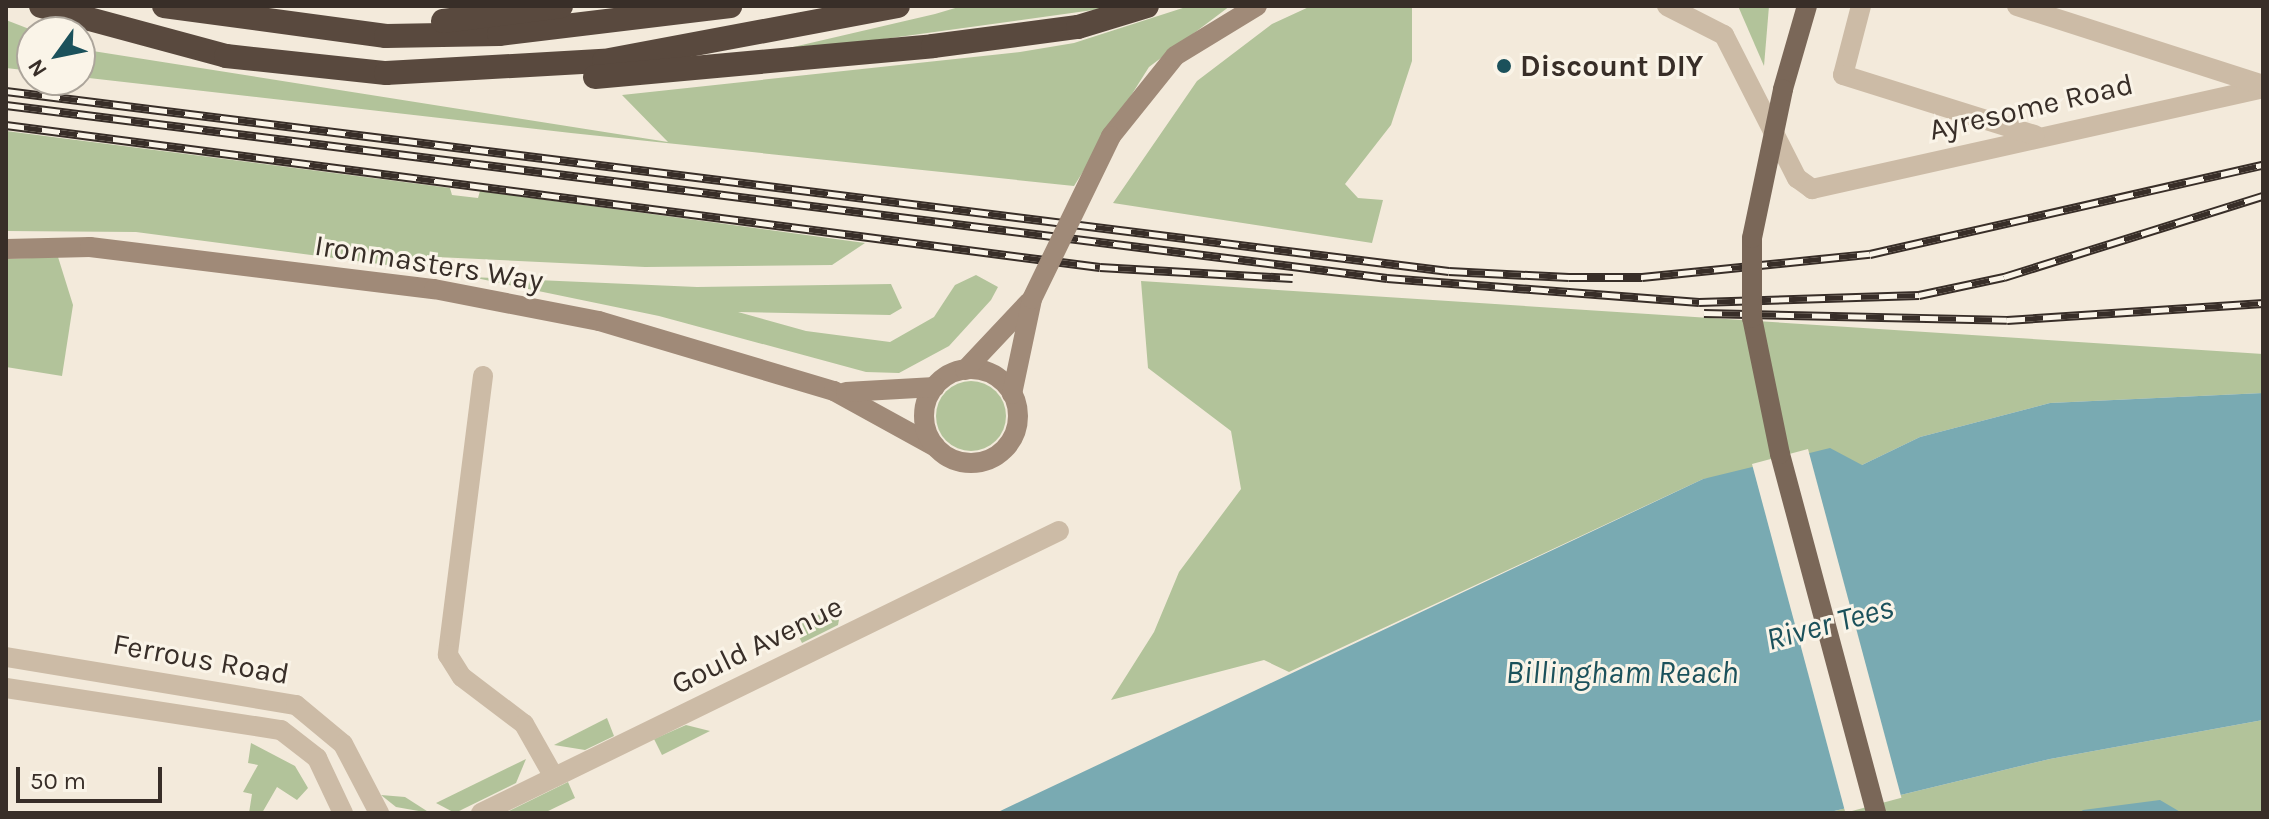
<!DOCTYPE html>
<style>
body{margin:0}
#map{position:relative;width:2269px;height:819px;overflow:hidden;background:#f3eadb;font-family:Karla,sans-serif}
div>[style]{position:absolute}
.green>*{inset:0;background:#b2c39a}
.round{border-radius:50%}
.water>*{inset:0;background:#79aab2}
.pier>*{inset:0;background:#f3eadb;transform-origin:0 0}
.street>*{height:20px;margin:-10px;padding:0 10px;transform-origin:10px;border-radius:10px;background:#ccbba6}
.secondary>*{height:20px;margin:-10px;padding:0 10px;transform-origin:10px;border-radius:10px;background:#a08a78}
.secondary>.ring{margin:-10px;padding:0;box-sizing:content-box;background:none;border:20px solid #a08a78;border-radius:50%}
.primary>*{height:20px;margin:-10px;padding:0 10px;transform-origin:10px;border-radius:10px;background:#7a6758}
.highway>*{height:24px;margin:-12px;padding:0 12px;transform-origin:12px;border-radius:12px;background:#59493e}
.rail>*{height:9px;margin-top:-4.5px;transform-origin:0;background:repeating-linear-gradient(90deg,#faf4e8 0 18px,#382e28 0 36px);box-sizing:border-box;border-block:2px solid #382e28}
.secondary-bridge>*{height:20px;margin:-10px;padding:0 10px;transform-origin:10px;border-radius:10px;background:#a08a78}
.primary-bridge>*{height:20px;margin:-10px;padding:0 10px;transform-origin:10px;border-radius:10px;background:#7a6758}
.dots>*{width:22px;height:22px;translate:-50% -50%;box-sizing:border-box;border:4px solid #faf4e8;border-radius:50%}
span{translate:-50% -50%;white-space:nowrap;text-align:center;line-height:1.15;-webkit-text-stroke:6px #faf4e8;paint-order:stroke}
.poi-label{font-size:30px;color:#382e28;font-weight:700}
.left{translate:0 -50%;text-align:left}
.street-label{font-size:30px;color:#382e28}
.water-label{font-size:32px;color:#1b515b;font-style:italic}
.frame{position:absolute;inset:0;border:8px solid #382e28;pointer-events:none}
.north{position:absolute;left:16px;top:16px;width:80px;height:80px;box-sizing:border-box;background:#faf4e8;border:2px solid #aca59b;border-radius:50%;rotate:237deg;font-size:22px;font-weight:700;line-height:32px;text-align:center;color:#382e28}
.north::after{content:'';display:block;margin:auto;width:28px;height:36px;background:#1b515b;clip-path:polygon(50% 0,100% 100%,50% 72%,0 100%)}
.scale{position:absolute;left:16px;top:767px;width:146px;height:36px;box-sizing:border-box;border:4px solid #382e28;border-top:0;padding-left:10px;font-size:24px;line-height:28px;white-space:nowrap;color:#382e28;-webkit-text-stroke:6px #faf4e8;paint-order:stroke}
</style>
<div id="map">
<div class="green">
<div style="clip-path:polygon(962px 6px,1122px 6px,746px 58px,935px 14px)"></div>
<div style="clip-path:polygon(1189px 6px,1230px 6px,1149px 67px,1074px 186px,571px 133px,80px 77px,80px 49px,668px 142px,622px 95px,1020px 52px,1074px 43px)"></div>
<div style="clip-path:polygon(1311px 6px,1412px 6px,1412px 61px,1391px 125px,1345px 184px,1358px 198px,1383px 200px,1372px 243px,1113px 203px,1197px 81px,1272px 24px)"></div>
<div style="clip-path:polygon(1738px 6px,1769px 6px,1764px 66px)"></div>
<div style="clip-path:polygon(6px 20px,37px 32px,32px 71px,6px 68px)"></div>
<div style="clip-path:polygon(6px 131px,450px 188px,452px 195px,478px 198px,480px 191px,865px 243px,832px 265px,645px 267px,437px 257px,433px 271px,136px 232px,6px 231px)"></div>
<div style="clip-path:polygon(58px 257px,73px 305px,62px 376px,6px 367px,6px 259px)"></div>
<div style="clip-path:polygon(976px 275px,998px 287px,991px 300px,949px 346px,899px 373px,866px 372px,659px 316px,471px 277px,697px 287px,891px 284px,902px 308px,890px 315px,738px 312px,806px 331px,890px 342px,934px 317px,955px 285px)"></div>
<div style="clip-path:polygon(1141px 281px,2263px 354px,2263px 393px,2050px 403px,1920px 437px,1862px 465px,1703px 479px,1289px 672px,1264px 660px,1111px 700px,1154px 632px,1179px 572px,1241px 489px,1231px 431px,1148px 368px)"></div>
<div class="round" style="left:936px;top:381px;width:70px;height:70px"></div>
<div style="clip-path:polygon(842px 603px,838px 625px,802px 643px,794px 627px)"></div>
<div style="clip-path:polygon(607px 718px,614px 736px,585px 750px,554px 745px)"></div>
<div style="clip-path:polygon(2263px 720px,2263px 813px,1826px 813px,2050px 759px)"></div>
<div style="clip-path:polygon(686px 725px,710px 731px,662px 755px,654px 739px)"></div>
<div style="clip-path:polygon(251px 743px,295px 766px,308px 788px,297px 800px,277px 787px,262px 813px,249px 813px,252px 794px,243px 792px,258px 765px,248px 763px)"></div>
<div style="clip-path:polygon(526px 759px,516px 783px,455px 813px,436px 803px)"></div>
<div style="clip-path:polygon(568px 782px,575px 798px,544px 813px,505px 813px)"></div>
<div style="clip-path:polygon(381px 795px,405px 797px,430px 813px,396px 807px)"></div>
</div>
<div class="water">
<div style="clip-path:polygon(2263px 393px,2263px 720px,2050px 759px,1826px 813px,996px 813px,1703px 479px,1830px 448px,1862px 465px,1920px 437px,2050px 403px)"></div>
<div style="clip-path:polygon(2160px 800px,2182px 813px,2079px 813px,2083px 810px)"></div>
</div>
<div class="pier">
<div style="left:1808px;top:449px;width:361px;height:58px;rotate:75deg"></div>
</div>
<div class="street">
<div style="left:1667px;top:6px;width:64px;rotate:27deg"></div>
<div style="left:1724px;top:35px;width:161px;rotate:63deg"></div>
<div style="left:1797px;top:178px;width:19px;rotate:36deg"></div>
<div style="left:1812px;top:189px;width:462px;rotate:-12.6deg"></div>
<div style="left:1861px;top:6px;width:71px;rotate:104.6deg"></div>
<div style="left:1843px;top:75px;width:201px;rotate:17.4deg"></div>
<div style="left:2017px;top:6px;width:258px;rotate:17.8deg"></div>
<div style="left:483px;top:376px;width:281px;rotate:97.2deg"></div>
<div style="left:448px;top:655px;width:26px;rotate:58deg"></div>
<div style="left:462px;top:677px;width:78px;rotate:37.2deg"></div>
<div style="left:524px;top:724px;width:61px;rotate:60.5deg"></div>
<div style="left:6px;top:657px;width:294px;rotate:9.4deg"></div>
<div style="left:296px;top:705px;width:61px;rotate:39.7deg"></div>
<div style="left:343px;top:744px;width:78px;rotate:62.4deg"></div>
<div style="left:6px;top:688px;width:278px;rotate:8.7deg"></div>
<div style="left:281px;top:730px;width:46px;rotate:37.9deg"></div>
<div style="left:317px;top:758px;width:61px;rotate:64.7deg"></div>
<div style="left:481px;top:813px;width:643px;rotate:-26.01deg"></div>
</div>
<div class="secondary">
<div style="left:1111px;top:136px;width:102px;rotate:-51.3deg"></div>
<div style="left:1175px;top:56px;width:96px;rotate:-31.4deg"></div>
<div style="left:6px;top:249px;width:84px;rotate:-1.4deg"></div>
<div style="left:90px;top:247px;width:347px;rotate:7deg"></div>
<div style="left:434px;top:289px;width:168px;rotate:11deg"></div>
<div style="left:599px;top:321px;width:245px;rotate:16.6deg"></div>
<div style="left:834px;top:391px;width:116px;rotate:28.8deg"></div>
<div class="ring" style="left:924px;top:369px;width:74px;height:74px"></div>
<div style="left:965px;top:370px;width:93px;rotate:-46.7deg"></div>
<div style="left:846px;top:392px;width:89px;rotate:-3.2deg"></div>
<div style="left:1012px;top:394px;width:97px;rotate:-78.1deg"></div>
</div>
<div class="primary">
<div style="left:1783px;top:89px;width:86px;rotate:-73.9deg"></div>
<div style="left:1780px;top:454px;width:372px;rotate:75deg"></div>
</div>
<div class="highway">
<div style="left:41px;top:6px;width:192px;rotate:15.1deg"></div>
<div style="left:226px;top:56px;width:161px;rotate:6.1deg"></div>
<div style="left:386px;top:73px;width:218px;rotate:-3.2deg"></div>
<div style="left:604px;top:61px;width:299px;rotate:-10.6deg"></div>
<div style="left:164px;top:6px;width:224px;rotate:7.7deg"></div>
<div style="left:386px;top:36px;width:113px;rotate:-1deg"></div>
<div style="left:499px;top:34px;width:233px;rotate:-6.9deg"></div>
<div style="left:443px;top:21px;width:119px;rotate:-7.2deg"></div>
<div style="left:595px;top:77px;width:339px;rotate:-5.2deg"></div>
<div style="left:933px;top:46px;width:146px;rotate:-7.5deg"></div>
<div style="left:1078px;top:27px;width:72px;rotate:-16.9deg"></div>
</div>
<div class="rail">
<div style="left:6px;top:91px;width:1454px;rotate:7.11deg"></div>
<div style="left:1449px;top:271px;width:120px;rotate:2.9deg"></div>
<div style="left:1569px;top:277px;width:73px"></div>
<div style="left:1642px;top:277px;width:229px;rotate:-5.8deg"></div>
<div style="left:1870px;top:254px;width:403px;rotate:-12.8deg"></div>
<div style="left:6px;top:105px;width:1392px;rotate:7.14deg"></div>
<div style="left:1387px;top:278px;width:313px;rotate:4.4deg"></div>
<div style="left:1699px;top:302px;width:220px;rotate:-1.8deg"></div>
<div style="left:1919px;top:295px;width:87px;rotate:-12deg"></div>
<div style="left:2004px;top:277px;width:271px;rotate:-17.4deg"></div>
<div style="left:6px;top:125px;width:1103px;rotate:7.4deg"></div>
<div style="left:1100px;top:267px;width:193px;rotate:3.3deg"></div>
<div style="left:1704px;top:313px;width:303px;rotate:1.3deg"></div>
<div style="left:2007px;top:320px;width:257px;rotate:-3.8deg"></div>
</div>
<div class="secondary-bridge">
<div style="left:1032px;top:299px;width:181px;rotate:-64.1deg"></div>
</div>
<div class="primary-bridge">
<div style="left:1780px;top:454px;width:139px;rotate:-101.6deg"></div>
<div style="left:1752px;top:318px;width:80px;rotate:-90deg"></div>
<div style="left:1752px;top:238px;width:152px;rotate:-78.2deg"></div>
</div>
<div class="dots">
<div style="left:1504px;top:66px;background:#1b515b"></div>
</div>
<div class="poi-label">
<span class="left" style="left:1520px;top:66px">Discount DIY</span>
</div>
<div class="street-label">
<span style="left:2031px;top:107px;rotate:-13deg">Ayresome Road</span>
<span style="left:429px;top:263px;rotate:9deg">Ironmasters Way</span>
<span style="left:757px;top:645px;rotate:-26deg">Gould Avenue</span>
<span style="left:201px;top:659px;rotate:10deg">Ferrous Road</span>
</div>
<div class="water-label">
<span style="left:1830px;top:624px;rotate:-15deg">River Tees</span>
<span style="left:1622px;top:673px">Billingham Reach</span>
</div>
<div class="frame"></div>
<div class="north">N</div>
<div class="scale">50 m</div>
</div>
